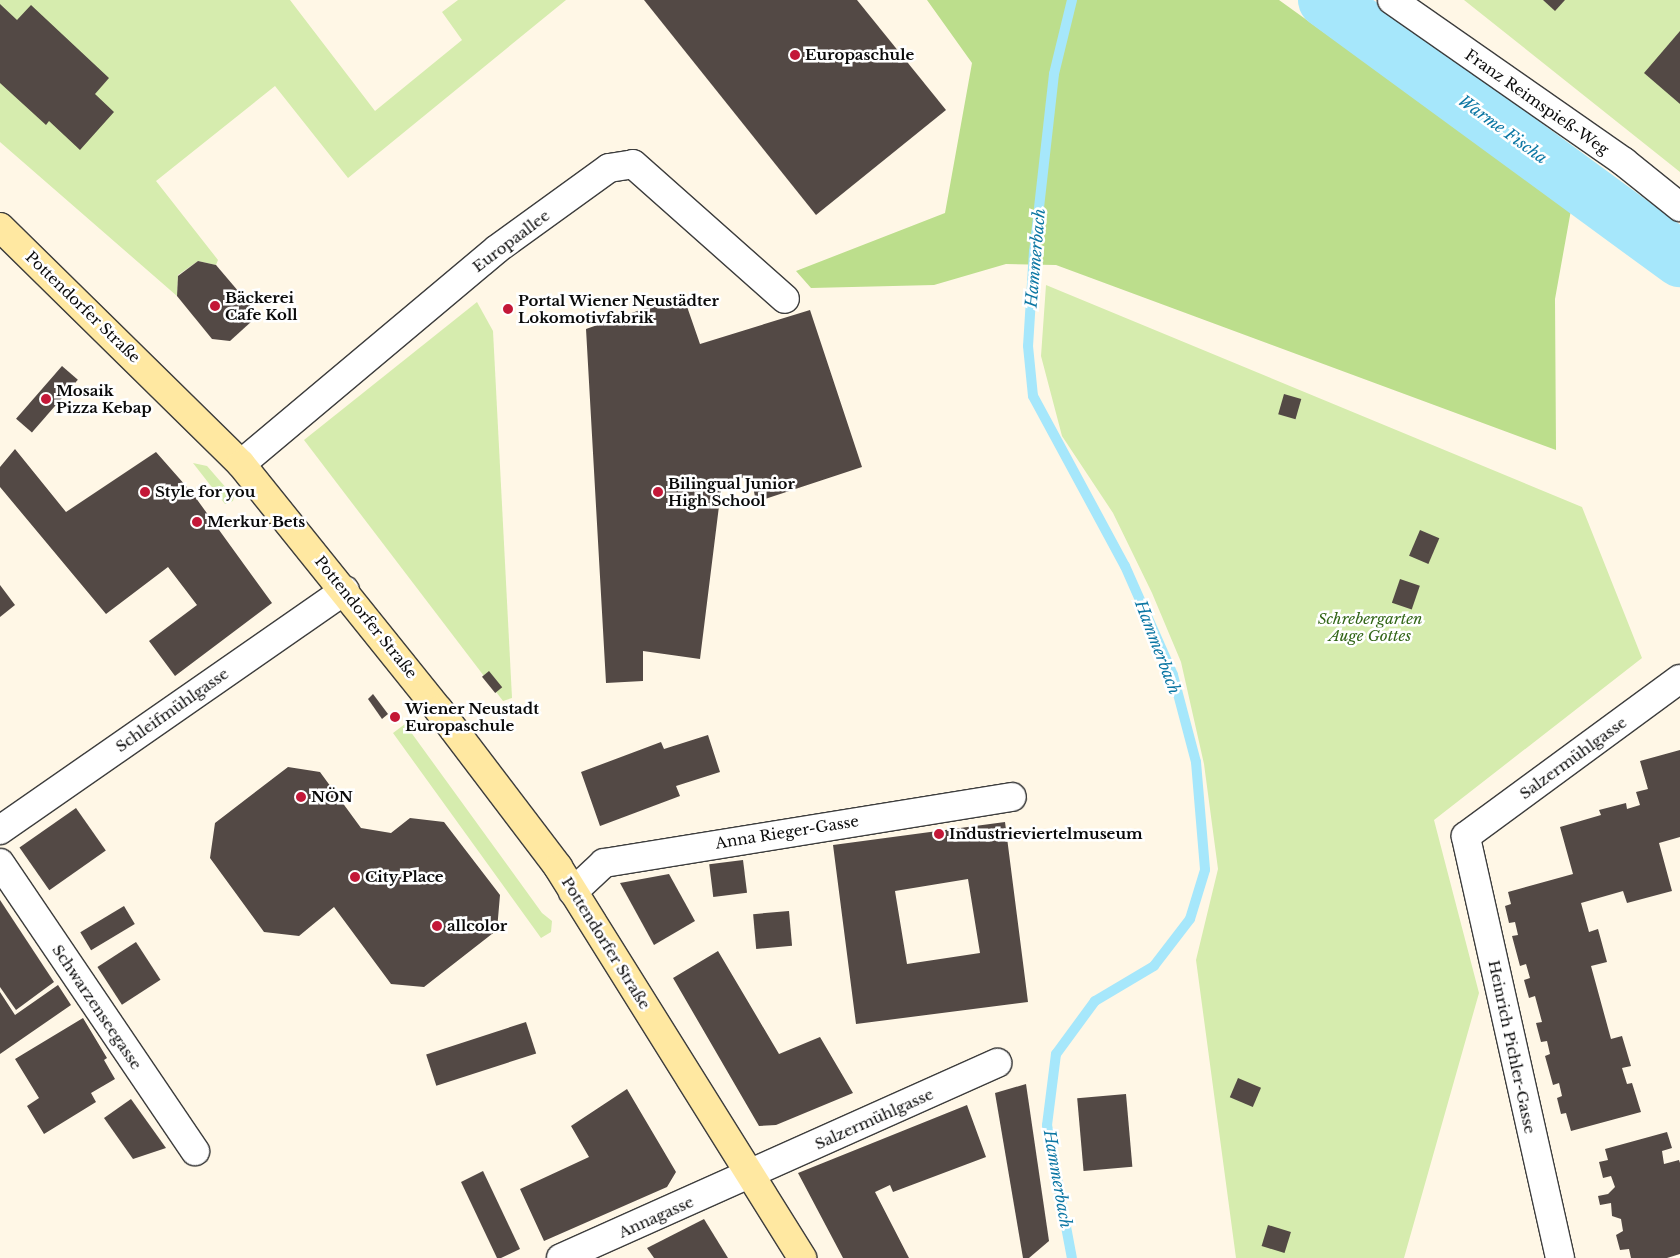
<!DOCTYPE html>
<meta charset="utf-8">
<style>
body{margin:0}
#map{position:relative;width:1680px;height:1258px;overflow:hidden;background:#fff7e6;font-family:"Libre Baskerville",serif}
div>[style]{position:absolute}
.green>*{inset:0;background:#d6ecae}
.forest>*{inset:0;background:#bcde8c}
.stream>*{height:10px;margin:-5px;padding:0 5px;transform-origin:5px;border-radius:5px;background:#a6e7fb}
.river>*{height:56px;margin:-28px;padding:0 28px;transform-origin:28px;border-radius:28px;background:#a6e7fb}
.building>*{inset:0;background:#534945;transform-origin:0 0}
.roads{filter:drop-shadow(1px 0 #3d3d3d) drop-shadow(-1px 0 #3d3d3d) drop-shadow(0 1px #3d3d3d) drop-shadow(0 -1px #3d3d3d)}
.street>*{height:28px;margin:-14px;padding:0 14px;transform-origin:14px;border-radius:14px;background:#fff}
.secondary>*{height:28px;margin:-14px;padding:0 14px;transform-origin:14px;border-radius:14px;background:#ffe8a1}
.dots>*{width:14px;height:14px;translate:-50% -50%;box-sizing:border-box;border:2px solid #fff;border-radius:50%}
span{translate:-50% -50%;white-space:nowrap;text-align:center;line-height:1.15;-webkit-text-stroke:5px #fff;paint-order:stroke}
.poi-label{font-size:15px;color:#0a0a0a;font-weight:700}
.left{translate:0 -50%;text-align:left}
.street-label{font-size:15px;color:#0a0a0a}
.park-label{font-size:15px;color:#316516;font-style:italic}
.water-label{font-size:16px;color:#0b76a3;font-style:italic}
</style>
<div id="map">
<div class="green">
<div style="clip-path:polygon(0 0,290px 0,375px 111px,462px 40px,442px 12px,458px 0,566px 0,348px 178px,275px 86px,156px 181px,218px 260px,216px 265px,198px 261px,178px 275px,177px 296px,0 142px)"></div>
<div style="clip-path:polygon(1464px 0,1680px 0,1680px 172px,1503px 31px)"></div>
<div style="clip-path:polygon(1046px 285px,1582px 507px,1642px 658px,1434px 820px,1479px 993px,1404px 1258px,1236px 1258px,1196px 960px,1218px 869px,1204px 764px,1181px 662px,1152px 593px,1113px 513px,1062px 436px,1041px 356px)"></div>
<div style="clip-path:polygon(477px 302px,493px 331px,512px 698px,503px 701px,304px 440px)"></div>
<div style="clip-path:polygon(193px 463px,207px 466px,234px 497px,233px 501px,225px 504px)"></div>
<div style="clip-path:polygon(405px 724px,542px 913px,552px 921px,551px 932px,541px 938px,393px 733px)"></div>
</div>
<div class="forest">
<div style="clip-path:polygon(927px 0,1279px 0,1571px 210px,1555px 299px,1556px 450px,1056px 265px,1006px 264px,934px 285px,811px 288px,796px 271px,945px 213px,972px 63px)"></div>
</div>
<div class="stream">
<div style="left:1072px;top:0;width:76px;rotate:103.7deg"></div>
<div style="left:1054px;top:74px;width:178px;rotate:96.4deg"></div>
<div style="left:1034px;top:251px;width:95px;rotate:93.6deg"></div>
<div style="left:1028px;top:346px;width:50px;rotate:84.3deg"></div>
<div style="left:1033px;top:396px;width:193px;rotate:61.6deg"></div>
<div style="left:1125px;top:566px;width:119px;rotate:66.2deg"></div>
<div style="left:1173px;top:675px;width:90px;rotate:75.2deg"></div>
<div style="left:1196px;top:762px;width:108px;rotate:85.2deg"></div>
<div style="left:1205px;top:870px;width:51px;rotate:107deg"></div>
<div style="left:1190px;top:919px;width:59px;rotate:127.5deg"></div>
<div style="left:1154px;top:966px;width:69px;rotate:149.3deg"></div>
<div style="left:1095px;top:1001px;width:66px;rotate:126.3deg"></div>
<div style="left:1056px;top:1054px;width:72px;rotate:97.2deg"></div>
<div style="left:1047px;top:1125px;width:135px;rotate:79.4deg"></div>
</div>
<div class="river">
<div style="left:1326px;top:0;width:439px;rotate:36.2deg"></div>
</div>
<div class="building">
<div style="clip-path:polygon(644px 0,857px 0,946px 110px,816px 215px)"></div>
<div style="clip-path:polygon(1543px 0,1565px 0,1555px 11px)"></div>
<div style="clip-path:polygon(0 4px,17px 20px,31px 5px,109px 78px,95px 94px,114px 112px,80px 150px,49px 121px,46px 125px,0 83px)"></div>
<div style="clip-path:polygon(1680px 31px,1680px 104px,1644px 73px)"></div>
<div style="clip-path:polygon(198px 261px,216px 265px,250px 305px,252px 321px,230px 341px,212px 339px,177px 296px,178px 276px)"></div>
<div style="clip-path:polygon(683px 295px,700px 344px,810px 310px,862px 467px,756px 502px,751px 476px,722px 482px,700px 659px,643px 651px,643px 681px,606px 683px,586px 329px)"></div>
<div style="left:62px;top:366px;width:21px;height:70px;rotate:41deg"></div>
<div style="left:1284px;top:394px;width:18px;height:21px;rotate:16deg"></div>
<div style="clip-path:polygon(15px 449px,66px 512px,156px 452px,193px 494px,272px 603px,175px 676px,149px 641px,197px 605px,168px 567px,106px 614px,0 487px,0 467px)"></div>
<div style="left:1420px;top:530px;width:21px;height:28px;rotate:23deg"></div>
<div style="left:1400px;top:579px;width:21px;height:25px;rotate:19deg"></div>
<div style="clip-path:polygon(0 585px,15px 605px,0 617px)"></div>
<div style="left:489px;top:671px;width:21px;height:9px;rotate:51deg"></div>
<div style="clip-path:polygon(373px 694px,388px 714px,382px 719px,368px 699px)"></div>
<div style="clip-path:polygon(708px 735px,720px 772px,676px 786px,680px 796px,600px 826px,581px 772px,661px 742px,664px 749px)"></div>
<div style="clip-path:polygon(1680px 750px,1680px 837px,1659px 843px,1672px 891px,1627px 903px,1623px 891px,1581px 903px,1589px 932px,1598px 929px,1607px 962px,1591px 966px,1611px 1039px,1622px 1036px,1631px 1066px,1622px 1068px,1627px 1084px,1632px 1083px,1641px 1112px,1571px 1131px,1566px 1113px,1561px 1114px,1557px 1098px,1562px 1096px,1559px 1083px,1553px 1085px,1545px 1056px,1550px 1054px,1547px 1041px,1541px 1042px,1536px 1023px,1542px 1022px,1535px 996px,1529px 998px,1524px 980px,1530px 978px,1526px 964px,1520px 966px,1512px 936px,1518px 935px,1515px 922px,1509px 923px,1505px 906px,1511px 904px,1508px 892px,1573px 874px,1560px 827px,1601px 815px,1599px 810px,1626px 803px,1627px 809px,1640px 805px,1636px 792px,1648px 789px,1640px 761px)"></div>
<div style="clip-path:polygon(288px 767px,320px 772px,361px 828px,391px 833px,410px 818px,444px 822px,500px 895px,497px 930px,424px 987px,391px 984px,334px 907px,299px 936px,264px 932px,210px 858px,215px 823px)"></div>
<div style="left:76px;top:808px;width:52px;height:69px;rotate:55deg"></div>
<div style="clip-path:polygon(evenodd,1005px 822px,1028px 1002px,856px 1024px,833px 845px,1005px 822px,968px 879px,980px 953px,907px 964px,895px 891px,968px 879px)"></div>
<div style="left:743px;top:860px;width:33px;height:34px;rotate:83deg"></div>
<div style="clip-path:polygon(669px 874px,695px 921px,654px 945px,620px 883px)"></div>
<div style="clip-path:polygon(0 900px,54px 982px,16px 1010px,0 987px)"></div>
<div style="left:124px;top:906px;width:21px;height:51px;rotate:59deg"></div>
<div style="left:789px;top:911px;width:35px;height:36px;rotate:85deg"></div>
<div style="left:136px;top:942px;width:45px;height:46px;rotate:57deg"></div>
<div style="clip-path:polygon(718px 951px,779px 1054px,820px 1037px,853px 1093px,776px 1125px,759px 1126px,673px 978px)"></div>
<div style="clip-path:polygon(58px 985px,71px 1005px,0 1054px,0 992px,15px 1015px)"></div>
<div style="clip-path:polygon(83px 1018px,107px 1058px,104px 1060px,115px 1079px,91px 1093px,96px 1102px,44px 1134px,27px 1106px,39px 1098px,15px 1059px)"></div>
<div style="left:526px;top:1022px;width:33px;height:105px;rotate:72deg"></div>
<div style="left:1238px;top:1078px;width:25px;height:21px;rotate:23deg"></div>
<div style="clip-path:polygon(1026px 1084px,1049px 1241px,1029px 1258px,1023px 1258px,995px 1093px)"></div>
<div style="clip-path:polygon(627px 1089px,676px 1172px,667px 1187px,544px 1241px,520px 1189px,589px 1157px,571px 1126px)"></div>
<div style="left:1126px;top:1094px;width:73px;height:49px;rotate:85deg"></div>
<div style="clip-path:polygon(131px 1099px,166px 1148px,133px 1159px,104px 1118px)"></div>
<div style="clip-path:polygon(967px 1105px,986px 1157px,893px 1192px,890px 1185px,875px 1192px,909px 1258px,843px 1258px,798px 1173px)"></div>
<div style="clip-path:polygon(1667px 1132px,1672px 1148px,1662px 1151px,1664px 1164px,1679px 1160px,1680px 1163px,1680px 1254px,1667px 1258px,1631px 1258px,1629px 1249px,1620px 1250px,1616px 1235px,1623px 1231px,1621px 1219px,1612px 1216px,1611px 1203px,1600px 1205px,1598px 1196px,1608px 1194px,1615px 1187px,1611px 1176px,1603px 1178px,1599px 1162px,1608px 1160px,1605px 1149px)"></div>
<div style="clip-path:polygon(483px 1171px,520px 1249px,501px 1258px,497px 1258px,461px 1182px)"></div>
<div style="clip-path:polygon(704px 1219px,728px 1258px,654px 1258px,647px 1248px)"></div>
<div style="left:1268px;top:1225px;width:24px;height:22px;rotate:17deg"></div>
</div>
<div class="roads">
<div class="street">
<div style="left:1392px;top:0;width:283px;rotate:34.9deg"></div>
<div style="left:1624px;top:162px;width:72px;rotate:38.8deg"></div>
<div style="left:241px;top:464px;width:334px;rotate:-40deg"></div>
<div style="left:497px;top:249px;width:138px;rotate:-35.9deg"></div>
<div style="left:609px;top:168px;width:24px;rotate:-9deg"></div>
<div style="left:633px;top:164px;width:203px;rotate:41.6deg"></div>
<div style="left:0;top:830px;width:420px;rotate:-34.8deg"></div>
<div style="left:0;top:863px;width:348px;rotate:55.9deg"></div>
<div style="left:573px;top:892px;width:42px;rotate:-43.1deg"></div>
<div style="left:604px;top:863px;width:413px;rotate:-9.2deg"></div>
<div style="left:561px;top:1258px;width:478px;rotate:-24.1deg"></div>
<div style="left:1560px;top:1258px;width:432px;rotate:-102.6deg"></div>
<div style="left:1466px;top:836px;width:265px;rotate:-36.3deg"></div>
</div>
<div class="secondary">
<div style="left:0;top:227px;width:338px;rotate:44.5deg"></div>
<div style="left:241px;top:464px;width:316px;rotate:51.2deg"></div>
<div style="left:439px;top:710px;width:197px;rotate:52.8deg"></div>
<div style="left:558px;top:867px;width:461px;rotate:58deg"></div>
</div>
</div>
<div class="dots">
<div style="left:795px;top:55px;background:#c31838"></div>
<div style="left:215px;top:306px;background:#c31838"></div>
<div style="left:508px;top:309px;background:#c31838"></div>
<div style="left:46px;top:399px;background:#c31838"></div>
<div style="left:145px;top:492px;background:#c31838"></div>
<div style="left:658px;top:492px;background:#c31838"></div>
<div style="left:197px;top:522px;background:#c31838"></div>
<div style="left:395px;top:717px;background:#c31838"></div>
<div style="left:301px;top:797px;background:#c31838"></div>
<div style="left:939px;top:834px;background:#c31838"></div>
<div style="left:355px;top:877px;background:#c31838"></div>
<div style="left:437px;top:926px;background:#c31838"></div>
</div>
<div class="poi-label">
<span class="left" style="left:805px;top:55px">Europaschule</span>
<span class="left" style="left:225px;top:306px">Bäckerei<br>Cafe Koll</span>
<span class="left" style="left:518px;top:309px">Portal Wiener Neustädter<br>Lokomotivfabrik</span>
<span class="left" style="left:56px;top:399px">Mosaik<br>Pizza Kebap</span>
<span class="left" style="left:668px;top:492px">Bilingual Junior<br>High School</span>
<span class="left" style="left:155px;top:492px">Style for you</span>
<span class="left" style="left:207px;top:522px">Merkur Bets</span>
<span class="left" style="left:405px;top:717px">Wiener Neustadt<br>Europaschule</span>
<span class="left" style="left:311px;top:797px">NÖN</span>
<span class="left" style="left:949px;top:834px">Industrieviertelmuseum</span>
<span class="left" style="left:365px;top:877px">City Place</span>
<span class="left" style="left:447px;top:926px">allcolor</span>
</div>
<div class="street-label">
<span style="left:1537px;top:102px;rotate:35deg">Franz Reimspieß-Weg</span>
<span style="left:511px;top:241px;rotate:-37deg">Europaallee</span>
<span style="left:83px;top:307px;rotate:44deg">Pottendorfer Straße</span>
<span style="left:366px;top:617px;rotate:51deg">Pottendorfer Straße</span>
<span style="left:172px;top:710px;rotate:-35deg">Schleifmühlgasse</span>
<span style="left:1573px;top:758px;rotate:-36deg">Salzermühlgasse</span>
<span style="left:787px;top:832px;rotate:-9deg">Anna Rieger-Gasse</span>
<span style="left:606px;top:943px;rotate:58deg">Pottendorfer Straße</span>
<span style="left:97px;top:1007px;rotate:56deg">Schwarzenseegasse</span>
<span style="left:1512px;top:1047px;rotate:78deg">Heinrich Pichler-Gasse</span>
<span style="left:874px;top:1119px;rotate:-24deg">Salzermühlgasse</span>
<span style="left:656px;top:1217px;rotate:-24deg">Annagasse</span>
</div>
<div class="park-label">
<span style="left:1370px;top:627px">Schrebergarten<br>Auge Gottes</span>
</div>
<div class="water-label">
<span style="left:1503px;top:129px;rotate:36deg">Warme Fischa</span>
<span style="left:1035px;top:258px;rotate:-85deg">Hammerbach</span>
<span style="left:1158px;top:647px;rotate:69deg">Hammerbach</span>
<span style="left:1058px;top:1179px;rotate:80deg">Hammerbach</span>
</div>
</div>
